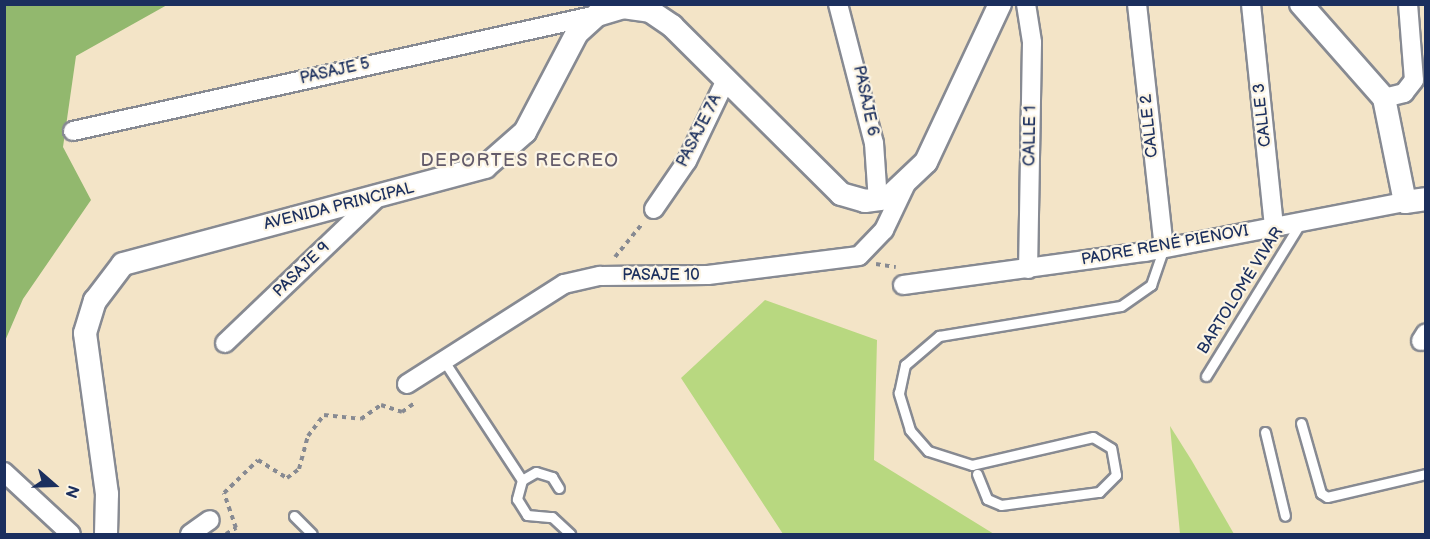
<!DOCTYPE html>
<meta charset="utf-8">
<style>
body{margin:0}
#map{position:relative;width:1430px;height:539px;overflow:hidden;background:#f3e4c7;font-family:"Balsamiq Sans",sans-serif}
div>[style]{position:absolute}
.green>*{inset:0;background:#b8d880}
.forest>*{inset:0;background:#92b86e}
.path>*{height:4px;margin-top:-2px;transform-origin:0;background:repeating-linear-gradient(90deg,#878a92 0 4.5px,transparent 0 9px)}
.roads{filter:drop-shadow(2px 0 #878a92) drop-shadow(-2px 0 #878a92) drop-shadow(0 2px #878a92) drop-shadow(0 -2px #878a92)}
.service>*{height:9px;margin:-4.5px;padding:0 4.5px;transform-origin:4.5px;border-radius:4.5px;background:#fff}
.minor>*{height:18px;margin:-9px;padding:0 9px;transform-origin:9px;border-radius:9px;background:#fff}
.tertiary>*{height:22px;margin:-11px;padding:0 11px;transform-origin:11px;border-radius:11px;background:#fff}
span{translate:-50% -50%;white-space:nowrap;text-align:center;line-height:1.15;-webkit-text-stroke:4.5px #fcf5e5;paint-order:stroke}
.street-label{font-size:16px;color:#1b2f5e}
.neighbourhood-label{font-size:18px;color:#635b6a;letter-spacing:1.5px}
.frame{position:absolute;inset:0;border:6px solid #1b2f5e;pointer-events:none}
.north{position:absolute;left:24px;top:455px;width:60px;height:60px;-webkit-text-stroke:4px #fcf5e5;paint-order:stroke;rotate:110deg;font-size:16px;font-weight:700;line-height:24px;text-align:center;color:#1b2f5e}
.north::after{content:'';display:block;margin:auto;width:21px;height:27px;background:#1b2f5e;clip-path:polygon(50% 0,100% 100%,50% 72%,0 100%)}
</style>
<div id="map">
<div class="green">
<div style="clip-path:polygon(765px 300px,877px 340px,874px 460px,994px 534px,783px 534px,681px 378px)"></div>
<div style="clip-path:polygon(1170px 426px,1192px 461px,1234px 534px,1180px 534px)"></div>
</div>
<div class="forest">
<div style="clip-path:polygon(5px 5px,167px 5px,76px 56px,63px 147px,91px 200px,23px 299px,5px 341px)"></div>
</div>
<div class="path">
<div style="left:615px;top:257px;width:43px;rotate:-50.7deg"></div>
<div style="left:876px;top:264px;width:20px;rotate:9deg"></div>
<div style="left:226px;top:534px;width:12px;rotate:-31deg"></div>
<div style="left:236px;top:528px;width:37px;rotate:-109deg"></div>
<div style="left:224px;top:493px;width:47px;rotate:-44.1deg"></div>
<div style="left:258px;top:460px;width:34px;rotate:32deg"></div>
<div style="left:287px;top:478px;width:15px;rotate:-37deg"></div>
<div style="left:299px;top:469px;width:34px;rotate:-75deg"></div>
<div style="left:308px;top:436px;width:26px;rotate:-53deg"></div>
<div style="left:324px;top:415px;width:37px;rotate:6deg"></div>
<div style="left:361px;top:419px;width:24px;rotate:-35deg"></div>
<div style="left:381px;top:405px;width:22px;rotate:18deg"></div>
<div style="left:402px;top:412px;width:14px;rotate:-36deg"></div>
</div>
<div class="roads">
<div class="service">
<div style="left:446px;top:364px;width:139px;rotate:56.8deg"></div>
<div style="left:522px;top:480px;width:20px;rotate:105deg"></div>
<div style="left:517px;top:499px;width:19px;rotate:58deg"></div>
<div style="left:527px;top:515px;width:25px;rotate:5deg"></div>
<div style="left:552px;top:517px;width:25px;rotate:43deg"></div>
<div style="left:1206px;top:376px;width:181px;rotate:-58.3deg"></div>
<div style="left:1301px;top:423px;width:73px;rotate:74.1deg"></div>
<div style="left:1321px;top:493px;width:7px;rotate:34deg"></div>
<div style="left:1327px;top:497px;width:102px;rotate:-13.1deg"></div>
<div style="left:1265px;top:432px;width:86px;rotate:76.6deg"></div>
<div style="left:977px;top:474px;width:27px;rotate:68deg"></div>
<div style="left:987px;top:499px;width:15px;rotate:23deg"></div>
<div style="left:1001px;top:505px;width:99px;rotate:-7.6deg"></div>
<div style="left:1099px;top:492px;width:24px;rotate:-45deg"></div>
<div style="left:1116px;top:475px;width:27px;rotate:-100deg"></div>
<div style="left:1111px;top:448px;width:21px;rotate:-149deg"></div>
<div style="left:1093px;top:437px;width:124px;rotate:167deg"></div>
<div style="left:972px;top:465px;width:46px;rotate:-162.3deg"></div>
<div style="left:928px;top:451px;width:28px;rotate:-131deg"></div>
<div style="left:910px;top:430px;width:39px;rotate:-107deg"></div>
<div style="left:899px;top:393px;width:29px;rotate:-78deg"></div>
<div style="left:905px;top:365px;width:45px;rotate:-40.5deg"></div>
<div style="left:939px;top:336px;width:184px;rotate:-9.4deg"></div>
<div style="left:1121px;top:306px;width:37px;rotate:-35deg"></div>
<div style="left:1151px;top:285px;width:39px;rotate:-71deg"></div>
<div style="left:522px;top:480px;width:16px;rotate:-30deg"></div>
<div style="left:536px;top:472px;width:17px;rotate:17deg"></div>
<div style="left:552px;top:477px;width:13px;rotate:58deg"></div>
<div style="left:294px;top:516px;width:25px;rotate:45deg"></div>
</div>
<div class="minor">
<div style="left:838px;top:4px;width:144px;rotate:75.5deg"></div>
<div style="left:874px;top:143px;width:58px;rotate:86.1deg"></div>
<div style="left:1026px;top:4px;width:39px;rotate:81deg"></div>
<div style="left:1032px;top:43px;width:226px;rotate:91deg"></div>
<div style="left:1137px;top:4px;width:245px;rotate:83.7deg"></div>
<div style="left:1251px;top:4px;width:223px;rotate:84.1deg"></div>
<div style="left:1384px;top:98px;width:21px;rotate:-14deg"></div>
<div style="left:1404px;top:93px;width:16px;rotate:-52deg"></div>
<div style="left:1414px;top:80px;width:76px;rotate:-94.5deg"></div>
<div style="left:73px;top:131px;width:537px;rotate:-12.48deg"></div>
<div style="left:654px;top:209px;width:58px;rotate:-55.5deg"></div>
<div style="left:687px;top:161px;width:88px;rotate:-64.3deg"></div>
<div style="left:903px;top:285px;width:244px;rotate:-7.8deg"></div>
<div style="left:1145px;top:252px;width:265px;rotate:-10.9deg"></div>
<div style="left:1421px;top:341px;width:9px;rotate:-58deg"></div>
<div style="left:225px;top:343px;width:211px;rotate:-43.7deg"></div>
<div style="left:407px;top:384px;width:186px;rotate:-32.5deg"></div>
<div style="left:564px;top:284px;width:37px;rotate:-13deg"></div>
<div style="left:600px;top:276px;width:108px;rotate:-0.5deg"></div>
<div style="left:708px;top:275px;width:152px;rotate:-7.2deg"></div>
<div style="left:859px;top:256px;width:36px;rotate:-46deg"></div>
<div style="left:884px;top:230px;width:49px;rotate:-64.5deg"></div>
<div style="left:4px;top:472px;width:91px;rotate:42.8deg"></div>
<div style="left:190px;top:534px;width:24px;rotate:-35deg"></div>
</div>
<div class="tertiary">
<div style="left:1301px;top:4px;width:125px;rotate:48.6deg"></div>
<div style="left:1384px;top:98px;width:106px;rotate:78.6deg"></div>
<div style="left:1405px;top:202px;width:21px;rotate:-8deg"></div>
<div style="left:106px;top:534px;width:40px;rotate:-88.6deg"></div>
<div style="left:107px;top:494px;width:162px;rotate:-97.8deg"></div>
<div style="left:85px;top:333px;width:34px;rotate:-73deg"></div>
<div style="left:95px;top:301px;width:46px;rotate:-52.9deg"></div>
<div style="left:123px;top:264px;width:375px;rotate:-15deg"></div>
<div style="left:485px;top:167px;width:53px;rotate:-41.2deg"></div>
<div style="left:525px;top:132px;width:112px;rotate:-62.3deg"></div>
<div style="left:577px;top:33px;width:27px;rotate:-42deg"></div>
<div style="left:597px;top:15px;width:27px;rotate:-17deg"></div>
<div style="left:623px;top:7px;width:27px;rotate:8deg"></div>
<div style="left:650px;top:11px;width:27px;rotate:34deg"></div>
<div style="left:672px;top:26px;width:238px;rotate:44.8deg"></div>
<div style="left:841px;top:194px;width:25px;rotate:16deg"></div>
<div style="left:865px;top:201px;width:23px;rotate:-7deg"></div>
<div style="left:888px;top:198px;width:52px;rotate:-43.5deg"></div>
<div style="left:926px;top:162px;width:174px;rotate:-64.9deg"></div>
</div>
</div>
<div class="street-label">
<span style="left:335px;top:72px;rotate:-13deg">PASAJE 5</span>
<span style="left:865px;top:101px;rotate:78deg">PASAJE 6</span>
<span style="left:1263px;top:115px;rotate:-96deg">CALLE 3</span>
<span style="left:1150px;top:126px;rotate:-96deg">CALLE 2</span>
<span style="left:700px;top:131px;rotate:-63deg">PASAJE 7A</span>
<span style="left:1031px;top:136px;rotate:-89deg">CALLE 1</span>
<span style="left:339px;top:207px;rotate:-14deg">AVENIDA PRINCIPAL</span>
<span style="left:1165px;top:246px;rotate:-10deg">PADRE RENÉ PIENOVI</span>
<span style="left:302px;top:270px;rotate:-44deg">PASAJE 9</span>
<span style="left:661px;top:276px">PASAJE 10</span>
<span style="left:1241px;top:291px;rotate:-58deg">BARTOLOMÉ VIVAR</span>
</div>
<div class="neighbourhood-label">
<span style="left:520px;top:161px">DEPORTES RECREO</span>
</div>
<div class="frame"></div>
<div class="north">N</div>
</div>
